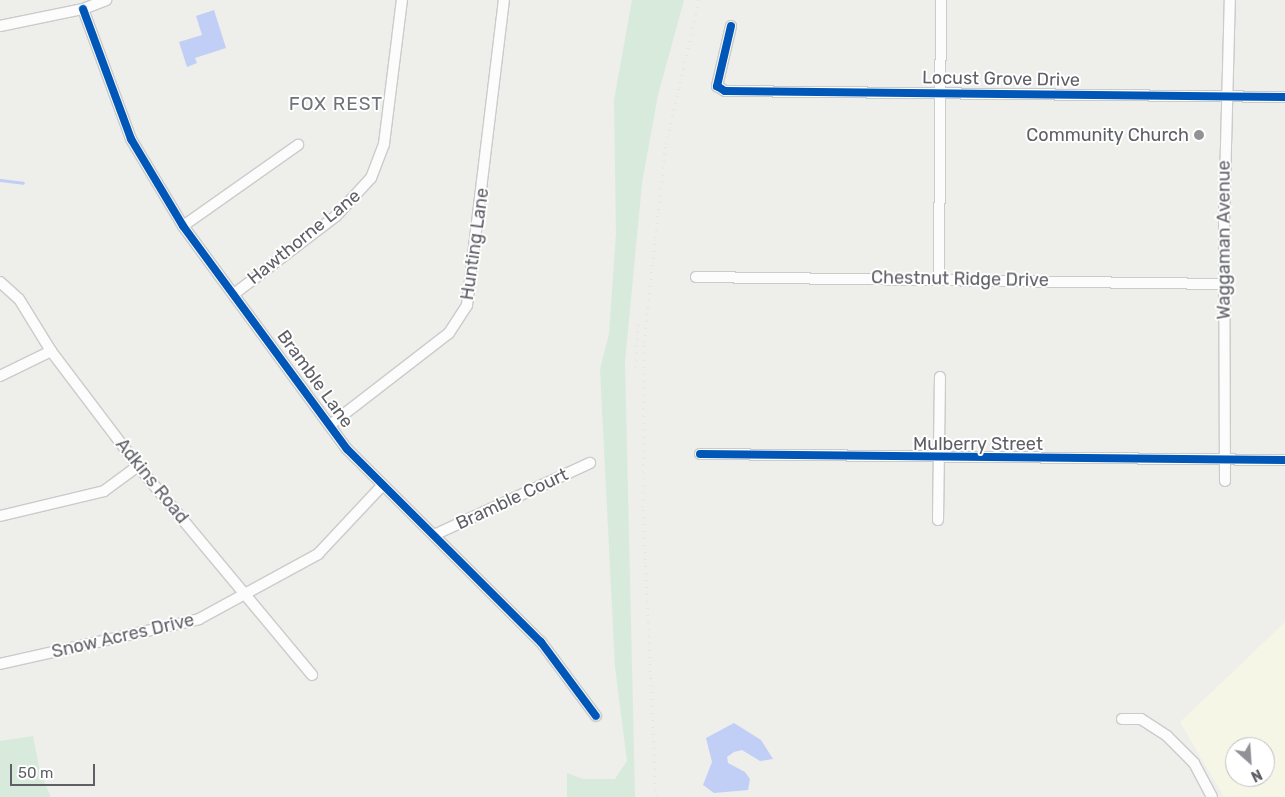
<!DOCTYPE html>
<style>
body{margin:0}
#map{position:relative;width:1285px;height:797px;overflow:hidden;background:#eeeeea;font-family:Rubik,sans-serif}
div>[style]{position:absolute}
.commercial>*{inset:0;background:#f5f6e5}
.green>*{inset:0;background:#d8eadc}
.water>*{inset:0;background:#c1cff6}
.stream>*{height:3px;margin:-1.5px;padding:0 1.5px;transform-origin:1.5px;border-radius:1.5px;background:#c1cff6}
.roads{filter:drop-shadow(1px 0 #cbcbcc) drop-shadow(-1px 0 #cbcbcc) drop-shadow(0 1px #cbcbcc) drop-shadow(0 -1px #cbcbcc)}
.street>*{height:10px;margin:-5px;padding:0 5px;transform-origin:5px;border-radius:5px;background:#fcfcfc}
.rail>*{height:3px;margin-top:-1.5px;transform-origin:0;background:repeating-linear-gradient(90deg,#e5e5e4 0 1px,transparent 0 7px)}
.cycleway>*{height:8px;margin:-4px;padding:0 4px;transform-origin:4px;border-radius:4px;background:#0057b8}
.dots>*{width:14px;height:14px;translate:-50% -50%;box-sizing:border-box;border:2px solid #fff;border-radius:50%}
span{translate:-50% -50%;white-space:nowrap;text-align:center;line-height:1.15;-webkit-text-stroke:4px #fff;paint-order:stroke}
.street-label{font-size:18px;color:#5f6067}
.poi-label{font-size:18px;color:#5f6067}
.right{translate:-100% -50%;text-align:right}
.neighbourhood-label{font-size:19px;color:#707279;letter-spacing:1px}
.north{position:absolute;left:1225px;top:737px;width:50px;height:50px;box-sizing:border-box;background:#fff;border:1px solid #bfbfc2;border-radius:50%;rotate:154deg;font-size:14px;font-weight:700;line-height:20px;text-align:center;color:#5f6067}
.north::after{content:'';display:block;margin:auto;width:18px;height:22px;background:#919295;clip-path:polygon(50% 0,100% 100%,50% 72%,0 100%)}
.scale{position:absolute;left:10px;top:764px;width:85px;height:22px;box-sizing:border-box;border:2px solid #5f6067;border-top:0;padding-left:6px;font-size:15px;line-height:18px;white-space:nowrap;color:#5f6067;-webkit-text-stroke:4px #fff;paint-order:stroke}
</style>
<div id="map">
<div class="commercial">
<div style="clip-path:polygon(evenodd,1285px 622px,1285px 797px,1224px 797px,1180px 722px,1285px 622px,1235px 747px,1265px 747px,1265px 777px,1235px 777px,1235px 747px)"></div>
</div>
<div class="green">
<div style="clip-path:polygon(632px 0,684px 0,658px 95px,642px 183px,625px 362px,635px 797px,567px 797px,567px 773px,583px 779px,615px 779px,627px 761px,615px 667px,600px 369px,609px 334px,616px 234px,614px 100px)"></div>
<div style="clip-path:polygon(33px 736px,40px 772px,51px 797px,0 797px,0 741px)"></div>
</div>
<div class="water">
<div style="clip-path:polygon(214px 10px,226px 48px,195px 58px,197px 63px,187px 67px,179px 42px,202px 35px,196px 16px)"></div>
<div style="clip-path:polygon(734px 723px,761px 740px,773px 759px,760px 761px,742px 750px,734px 752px,727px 757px,728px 763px,745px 772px,750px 779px,748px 790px,714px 793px,703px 785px,712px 762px,706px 738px)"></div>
</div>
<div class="stream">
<div style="left:0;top:180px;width:23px;rotate:7deg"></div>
</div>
<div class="roads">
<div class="street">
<div style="left:83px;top:9px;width:139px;rotate:69.7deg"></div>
<div style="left:131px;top:139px;width:101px;rotate:59.1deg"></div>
<div style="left:183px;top:226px;width:277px;rotate:53.7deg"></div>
<div style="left:347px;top:449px;width:274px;rotate:44.9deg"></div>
<div style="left:541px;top:642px;width:92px;rotate:53.4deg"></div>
<div style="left:0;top:26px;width:85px;rotate:-11.6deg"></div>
<div style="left:83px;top:9px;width:25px;rotate:-21deg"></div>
<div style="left:731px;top:26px;width:62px;rotate:103.1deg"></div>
<div style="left:717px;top:86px;width:9px;rotate:32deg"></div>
<div style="left:725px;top:91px;width:560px;rotate:0.61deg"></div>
<div style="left:183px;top:226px;width:141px;rotate:-35.2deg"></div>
<div style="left:696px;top:277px;width:527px;rotate:0.76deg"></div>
<div style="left:939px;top:278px;width:278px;rotate:-89.6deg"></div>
<div style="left:0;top:282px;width:25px;rotate:42deg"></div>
<div style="left:19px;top:299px;width:61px;rotate:58.4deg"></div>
<div style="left:51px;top:351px;width:144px;rotate:52.9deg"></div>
<div style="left:138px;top:466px;width:272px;rotate:50.2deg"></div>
<div style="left:234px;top:294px;width:128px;rotate:-37.4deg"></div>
<div style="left:336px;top:216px;width:52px;rotate:-47.4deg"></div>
<div style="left:371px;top:178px;width:36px;rotate:-69deg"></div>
<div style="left:384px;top:144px;width:145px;rotate:-82.9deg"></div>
<div style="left:0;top:376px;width:57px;rotate:-26.1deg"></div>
<div style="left:330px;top:425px;width:150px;rotate:-37.7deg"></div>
<div style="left:449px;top:333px;width:33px;rotate:-57deg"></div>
<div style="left:467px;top:305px;width:307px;rotate:-83.1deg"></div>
<div style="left:700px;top:454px;width:585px;rotate:0.59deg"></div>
<div style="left:1225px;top:481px;width:259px;rotate:-90.2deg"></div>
<div style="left:1224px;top:222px;width:222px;rotate:-88.5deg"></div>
<div style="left:0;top:516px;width:107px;rotate:-13.5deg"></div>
<div style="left:104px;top:491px;width:42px;rotate:-36.3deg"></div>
<div style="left:938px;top:520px;width:143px;rotate:-89.2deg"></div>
<div style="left:434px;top:535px;width:172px;rotate:-24.8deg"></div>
<div style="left:0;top:664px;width:204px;rotate:-12.7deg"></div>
<div style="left:199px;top:619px;width:136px;rotate:-28.6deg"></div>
<div style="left:318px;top:554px;width:92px;rotate:-46.8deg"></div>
<div style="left:1122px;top:719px;width:19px"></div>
<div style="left:1141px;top:719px;width:31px;rotate:33deg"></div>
<div style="left:1167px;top:736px;width:38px;rotate:45deg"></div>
<div style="left:1194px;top:763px;width:38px;rotate:62deg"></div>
</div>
</div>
<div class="rail">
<div style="left:636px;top:367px;width:47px;rotate:-87.6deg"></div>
<div style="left:656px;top:797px;width:290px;rotate:-92.6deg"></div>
<div style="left:643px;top:507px;width:165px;rotate:-89.7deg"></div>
<div style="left:644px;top:342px;width:199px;rotate:-83.7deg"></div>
<div style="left:666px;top:144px;width:148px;rotate:-77.1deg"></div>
</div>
<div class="cycleway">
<div style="left:83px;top:9px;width:139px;rotate:69.7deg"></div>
<div style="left:131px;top:139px;width:101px;rotate:59.1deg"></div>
<div style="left:183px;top:226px;width:277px;rotate:53.7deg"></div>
<div style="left:347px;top:449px;width:274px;rotate:44.9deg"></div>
<div style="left:541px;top:642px;width:92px;rotate:53.4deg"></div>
<div style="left:731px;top:26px;width:62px;rotate:103.1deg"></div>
<div style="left:717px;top:86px;width:9px;rotate:32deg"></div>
<div style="left:725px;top:91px;width:560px;rotate:0.61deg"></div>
<div style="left:700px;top:454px;width:585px;rotate:0.59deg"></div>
</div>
<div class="dots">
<div style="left:1199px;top:135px;background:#919295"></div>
</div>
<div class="street-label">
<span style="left:1001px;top:79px;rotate:1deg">Locust Grove Drive</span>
<span style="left:304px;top:237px;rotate:-39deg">Hawthorne Lane</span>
<span style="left:1224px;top:240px;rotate:-90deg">Waggaman Avenue</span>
<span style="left:475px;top:244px;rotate:-82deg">Hunting Lane</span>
<span style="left:960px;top:279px;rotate:1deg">Chestnut Ridge Drive</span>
<span style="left:315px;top:379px;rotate:54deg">Bramble Lane</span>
<span style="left:978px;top:444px">Mulberry Street</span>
<span style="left:152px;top:481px;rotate:51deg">Adkins Road</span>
<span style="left:512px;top:499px;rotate:-25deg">Bramble Court</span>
<span style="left:123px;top:636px;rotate:-13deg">Snow Acres Drive</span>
</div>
<div class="poi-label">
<span class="right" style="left:1189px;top:135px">Community Church</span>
</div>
<div class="neighbourhood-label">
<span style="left:336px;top:104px">FOX REST</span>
</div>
<div class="north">N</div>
<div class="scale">50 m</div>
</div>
